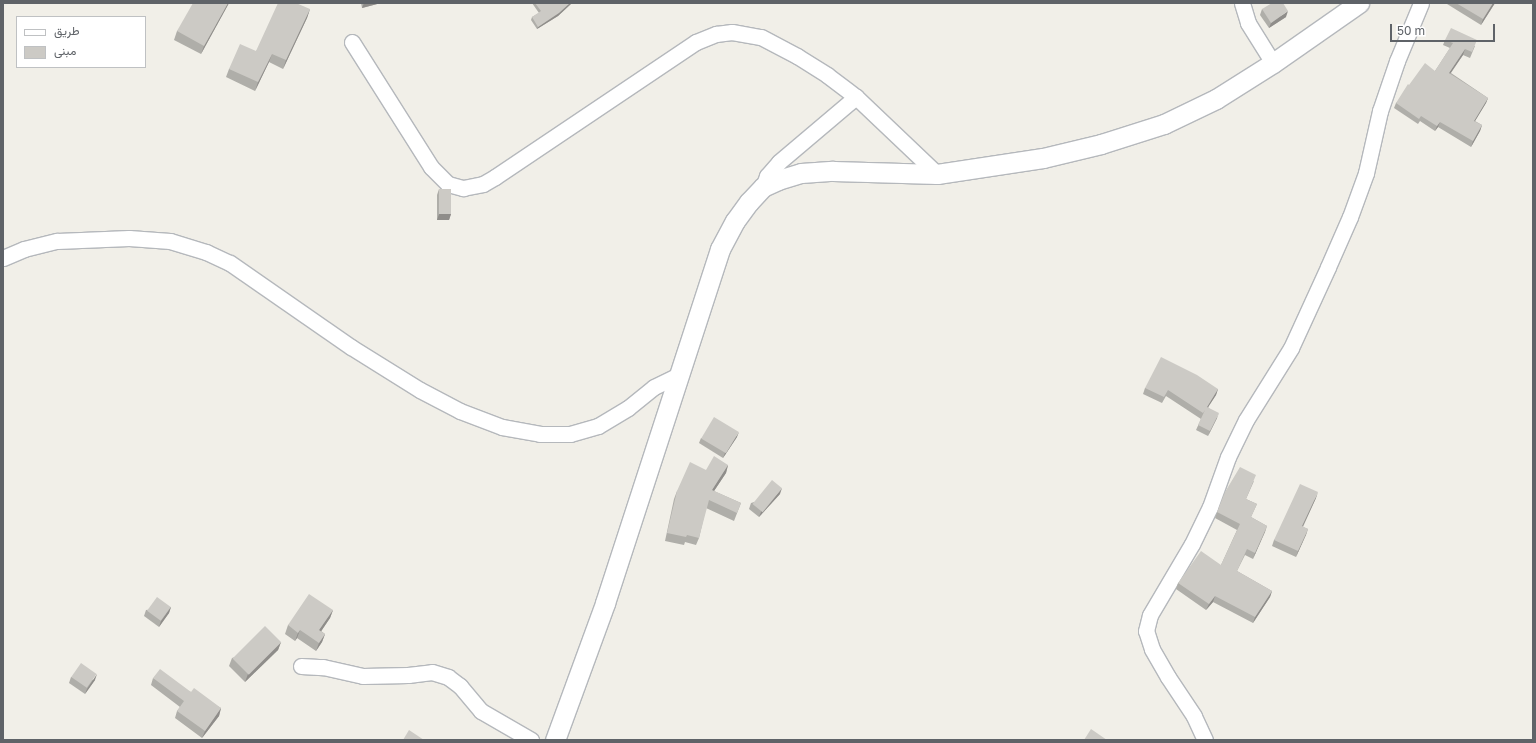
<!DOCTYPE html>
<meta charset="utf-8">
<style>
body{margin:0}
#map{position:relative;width:1536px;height:743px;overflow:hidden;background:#f1efe8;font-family:"Golos Text",Vazirmatn,sans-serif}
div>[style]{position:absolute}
.roads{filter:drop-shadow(1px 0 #b5b8bc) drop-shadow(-1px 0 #b5b8bc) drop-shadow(0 1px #b5b8bc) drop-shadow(0 -1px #b5b8bc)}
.minor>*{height:15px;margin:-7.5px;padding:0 7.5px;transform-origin:7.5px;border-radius:7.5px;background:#fff}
.tertiary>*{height:19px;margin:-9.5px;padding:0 9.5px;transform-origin:9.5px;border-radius:9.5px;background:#fff}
.wall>*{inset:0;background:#afaea9}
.shaded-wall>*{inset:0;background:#8f8d8a}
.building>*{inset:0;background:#cccac5;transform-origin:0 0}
span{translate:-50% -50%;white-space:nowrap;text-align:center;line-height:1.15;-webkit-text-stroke:3.5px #fff;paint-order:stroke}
.frame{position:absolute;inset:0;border:4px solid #5f6368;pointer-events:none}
.legend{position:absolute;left:16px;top:16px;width:130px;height:52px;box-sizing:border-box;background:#fff;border:1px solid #bfc1c3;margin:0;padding:5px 7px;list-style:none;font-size:12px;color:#5f6368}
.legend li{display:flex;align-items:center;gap:8px;height:20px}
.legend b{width:20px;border:1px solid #bfc1c3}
.scale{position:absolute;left:1390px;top:24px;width:105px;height:18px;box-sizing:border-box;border:2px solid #5f6368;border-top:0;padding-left:5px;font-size:12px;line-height:14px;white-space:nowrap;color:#5f6368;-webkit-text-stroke:3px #fff;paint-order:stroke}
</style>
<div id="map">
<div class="roads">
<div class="minor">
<div style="left:1242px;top:3px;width:21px;rotate:73deg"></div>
<div style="left:1248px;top:23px;width:47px;rotate:58deg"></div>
<div style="left:352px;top:42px;width:148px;rotate:57.7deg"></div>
<div style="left:431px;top:167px;width:24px;rotate:45deg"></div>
<div style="left:448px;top:184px;width:16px;rotate:15deg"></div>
<div style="left:463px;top:188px;width:20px;rotate:-11deg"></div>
<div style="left:483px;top:184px;width:14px;rotate:-30deg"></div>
<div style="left:495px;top:177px;width:242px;rotate:-33.9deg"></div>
<div style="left:696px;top:42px;width:22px;rotate:-22deg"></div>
<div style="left:716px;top:34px;width:16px;rotate:-7deg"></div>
<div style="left:732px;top:32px;width:29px;rotate:10deg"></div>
<div style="left:761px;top:37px;width:41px;rotate:27.8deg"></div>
<div style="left:797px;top:56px;width:36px;rotate:32deg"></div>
<div style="left:827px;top:75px;width:36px;rotate:37deg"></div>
<div style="left:856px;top:97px;width:112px;rotate:43.5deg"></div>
<div style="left:763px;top:187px;width:12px;rotate:-70deg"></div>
<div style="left:767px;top:176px;width:18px;rotate:-49deg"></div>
<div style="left:779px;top:162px;width:101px;rotate:-40.2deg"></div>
<div style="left:3px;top:258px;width:23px;rotate:-23deg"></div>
<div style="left:24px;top:249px;width:34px;rotate:-14deg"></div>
<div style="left:57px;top:241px;width:72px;rotate:-2.4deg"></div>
<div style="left:129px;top:238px;width:41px;rotate:4.2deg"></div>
<div style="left:170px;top:241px;width:38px;rotate:17deg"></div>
<div style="left:206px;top:252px;width:26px;rotate:25deg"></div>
<div style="left:230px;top:263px;width:147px;rotate:34.8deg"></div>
<div style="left:351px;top:347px;width:81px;rotate:31.9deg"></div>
<div style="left:420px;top:390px;width:45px;rotate:27.7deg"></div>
<div style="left:460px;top:411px;width:45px;rotate:20.9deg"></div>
<div style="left:502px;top:427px;width:39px;rotate:10deg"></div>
<div style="left:540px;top:434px;width:30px"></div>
<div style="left:570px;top:434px;width:29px;rotate:-16deg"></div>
<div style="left:598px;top:426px;width:35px;rotate:-31deg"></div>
<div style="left:628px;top:408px;width:33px;rotate:-39deg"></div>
<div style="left:654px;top:387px;width:28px;rotate:-26deg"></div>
<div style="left:301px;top:666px;width:22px;rotate:3deg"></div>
<div style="left:323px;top:667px;width:41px;rotate:12.7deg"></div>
<div style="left:363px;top:676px;width:45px;rotate:-1.3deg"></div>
<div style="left:408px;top:675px;width:24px;rotate:-7deg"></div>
<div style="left:432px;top:672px;width:17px;rotate:17deg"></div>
<div style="left:448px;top:677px;width:15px;rotate:37deg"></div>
<div style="left:460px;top:686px;width:33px;rotate:50deg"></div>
<div style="left:481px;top:711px;width:58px;rotate:30.1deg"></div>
<div style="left:1205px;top:740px;width:26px;rotate:-115deg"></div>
<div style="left:1194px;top:716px;width:47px;rotate:-123.7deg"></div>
<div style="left:1168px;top:677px;width:32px;rotate:-120deg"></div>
<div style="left:1152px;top:649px;width:19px;rotate:-108deg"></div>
<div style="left:1146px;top:631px;width:16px;rotate:-76deg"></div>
<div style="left:1150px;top:615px;width:82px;rotate:-59.4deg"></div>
<div style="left:1192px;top:544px;width:41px;rotate:-64.1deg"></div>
<div style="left:1210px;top:507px;width:53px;rotate:-70.2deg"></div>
<div style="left:1228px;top:457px;width:41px;rotate:-64.1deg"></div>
<div style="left:1246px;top:420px;width:85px;rotate:-58deg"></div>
<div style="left:1291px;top:348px;width:89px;rotate:-65.4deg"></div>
<div style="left:1328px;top:267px;width:55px;rotate:-66.3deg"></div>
<div style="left:1350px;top:217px;width:47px;rotate:-70deg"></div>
<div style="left:1366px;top:173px;width:64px;rotate:-77.3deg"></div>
<div style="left:1380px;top:111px;width:53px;rotate:-71.2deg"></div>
<div style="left:1397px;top:61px;width:63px;rotate:-67.5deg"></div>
</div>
<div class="tertiary">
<div style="left:555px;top:740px;width:146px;rotate:-69.9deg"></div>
<div style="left:605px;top:603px;width:372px;rotate:-72deg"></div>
<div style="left:720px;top:249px;width:32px;rotate:-62deg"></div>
<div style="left:735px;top:221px;width:24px;rotate:-54deg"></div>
<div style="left:749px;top:202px;width:21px;rotate:-47deg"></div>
<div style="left:763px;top:187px;width:17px;rotate:-25deg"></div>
<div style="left:778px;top:180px;width:24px;rotate:-17deg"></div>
<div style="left:801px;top:173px;width:32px;rotate:-4deg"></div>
<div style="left:833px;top:171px;width:104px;rotate:1.7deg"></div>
<div style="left:937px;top:174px;width:107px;rotate:-8.6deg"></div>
<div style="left:1043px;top:158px;width:60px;rotate:-13.6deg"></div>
<div style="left:1101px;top:144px;width:66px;rotate:-17.6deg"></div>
<div style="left:1164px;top:124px;width:58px;rotate:-25.7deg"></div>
<div style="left:1216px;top:99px;width:67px;rotate:-32.3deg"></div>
<div style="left:1273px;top:63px;width:105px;rotate:-34.9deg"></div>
</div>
</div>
<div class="wall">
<div style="clip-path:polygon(229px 3px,201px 54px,174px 40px,177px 31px)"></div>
<div style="clip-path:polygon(361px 3px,381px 3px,362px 8px)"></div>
<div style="clip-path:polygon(532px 3px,572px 3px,558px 16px,537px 29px,531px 20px,532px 17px,539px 13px)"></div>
<div style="clip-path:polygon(1448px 3px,1495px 3px,1481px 25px,1447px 4px)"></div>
<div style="clip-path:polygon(310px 9px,307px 18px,283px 69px,269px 62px,255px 91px,226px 77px,229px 69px,256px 51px)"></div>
<div style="clip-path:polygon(1262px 9px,1286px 17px,1269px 28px,1260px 15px)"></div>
<div style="clip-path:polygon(1445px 40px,1475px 46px,1470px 58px,1463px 55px,1451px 73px,1488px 98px,1486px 103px,1475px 121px,1482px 125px,1480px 131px,1471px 147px,1438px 127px,1435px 131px,1420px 121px,1418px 124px,1394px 108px,1396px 103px,1435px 71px,1450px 48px,1443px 45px)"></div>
<div style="clip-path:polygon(439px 189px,451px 214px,449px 220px,437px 220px,437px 195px)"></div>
<div style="clip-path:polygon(1145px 388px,1218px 389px,1216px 395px,1208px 407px,1217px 418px,1208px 436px,1196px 430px,1201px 419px,1166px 396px,1162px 403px,1143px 394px)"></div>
<div style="clip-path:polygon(737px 437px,723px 458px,699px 443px,701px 438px)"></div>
<div style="clip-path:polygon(728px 465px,726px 473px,714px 491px,741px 503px,734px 521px,706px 508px,699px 538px,696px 545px,685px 542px,684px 545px,665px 541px,674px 499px,677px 491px,706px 470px)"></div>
<div style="clip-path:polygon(1254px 481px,1246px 499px,1257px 504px,1251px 517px,1267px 526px,1253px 559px,1245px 555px,1237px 571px,1272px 591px,1270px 597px,1253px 623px,1213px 602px,1206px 610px,1176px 589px,1178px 583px,1221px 565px,1237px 530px,1215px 518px,1225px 492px)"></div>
<div style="clip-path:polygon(780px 494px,759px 517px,749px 509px,751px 503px)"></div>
<div style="clip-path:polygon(1316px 498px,1303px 527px,1308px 529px,1296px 557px,1272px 546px,1274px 540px)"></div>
<div style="clip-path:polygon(171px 607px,169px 613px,159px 627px,144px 616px,146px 610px)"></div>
<div style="clip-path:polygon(333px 610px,330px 618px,321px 631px,325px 634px,322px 642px,316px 651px,297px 638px,295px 641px,285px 634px,288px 625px)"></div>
<div style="clip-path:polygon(281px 642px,278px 650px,245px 682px,229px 666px,232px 658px)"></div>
<div style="clip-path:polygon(71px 677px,95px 680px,85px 694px,69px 683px)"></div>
<div style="clip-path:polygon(153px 678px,191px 692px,221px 708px,219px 716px,202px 738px,175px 718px,177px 711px,180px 707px,151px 685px)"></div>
</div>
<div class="shaded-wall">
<div style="clip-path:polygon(228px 3px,229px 3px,201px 54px,204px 46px)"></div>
<div style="clip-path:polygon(364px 3px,381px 3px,362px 8px)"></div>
<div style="clip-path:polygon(570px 3px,572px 3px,558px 16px,537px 29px,538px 27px)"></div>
<div style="clip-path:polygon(1493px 3px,1495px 3px,1481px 25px,1483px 19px)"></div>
<div style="clip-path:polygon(310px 9px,307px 18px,283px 69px,286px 60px)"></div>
<div style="clip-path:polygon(1288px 11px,1286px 17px,1269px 28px,1271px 23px)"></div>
<div style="clip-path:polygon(1465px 49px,1463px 55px,1447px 78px,1449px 73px)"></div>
<div style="clip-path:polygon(272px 54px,269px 62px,255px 91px,258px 82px)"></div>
<div style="clip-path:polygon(1488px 98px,1486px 103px,1472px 126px,1474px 121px)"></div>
<div style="clip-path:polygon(1440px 122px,1438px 127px,1435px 131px,1437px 126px)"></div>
<div style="clip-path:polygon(1482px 125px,1480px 131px,1471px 147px,1473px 141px)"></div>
<div style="clip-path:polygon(439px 214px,451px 214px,449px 220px,437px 220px)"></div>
<div style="clip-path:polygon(1218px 389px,1216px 395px,1205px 412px,1207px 407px)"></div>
<div style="clip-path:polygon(1219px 413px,1217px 418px,1208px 436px,1210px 431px)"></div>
<div style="clip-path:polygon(739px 432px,737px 437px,723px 458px,725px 453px)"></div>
<div style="clip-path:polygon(728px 465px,726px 473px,710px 497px,712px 490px)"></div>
<div style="clip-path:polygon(782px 488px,780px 494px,759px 517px,761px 512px)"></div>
<div style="clip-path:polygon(1318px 492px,1316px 498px,1300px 532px,1302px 526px)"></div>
<div style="clip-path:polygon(1267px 526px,1265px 532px,1253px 559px,1255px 553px)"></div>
<div style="clip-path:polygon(1308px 529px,1306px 535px,1296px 557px,1298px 551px)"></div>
<div style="clip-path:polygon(1272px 591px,1270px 597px,1253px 623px,1255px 617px)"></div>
<div style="clip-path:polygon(1215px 596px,1213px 602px,1206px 610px,1209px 604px)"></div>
<div style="clip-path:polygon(171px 607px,169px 613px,159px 627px,161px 621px)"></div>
<div style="clip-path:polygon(333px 610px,330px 618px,316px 639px,319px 630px)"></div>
<div style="clip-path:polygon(300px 630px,297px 638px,295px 641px,298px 633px)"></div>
<div style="clip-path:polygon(325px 634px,322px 642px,316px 651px,319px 643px)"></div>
<div style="clip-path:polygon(281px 642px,278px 650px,245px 682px,248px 674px)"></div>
<div style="clip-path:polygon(97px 674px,95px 680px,85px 694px,87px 689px)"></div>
<div style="clip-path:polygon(221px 708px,219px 716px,202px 738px,205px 731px)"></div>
</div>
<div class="building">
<div style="clip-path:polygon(193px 3px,228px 3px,204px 46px,177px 31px)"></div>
<div style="clip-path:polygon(278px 3px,296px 3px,310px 9px,286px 60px,272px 54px,258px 82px,229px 69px,240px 44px,256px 51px)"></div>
<div style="clip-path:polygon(535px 3px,570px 3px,559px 13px,538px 27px,532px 17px,541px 11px)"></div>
<div style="clip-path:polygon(1272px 3px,1283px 3px,1288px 11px,1271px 23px,1262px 9px)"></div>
<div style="clip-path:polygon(1456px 3px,1493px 3px,1483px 19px)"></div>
<div style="clip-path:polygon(1451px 28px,1477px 40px,1472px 52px,1465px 49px,1449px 73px,1488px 98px,1474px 121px,1482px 125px,1473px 141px,1440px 122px,1437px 126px,1421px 116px,1419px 119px,1396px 103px,1408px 84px,1409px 85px,1425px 63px,1435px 71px,1453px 43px,1445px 40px)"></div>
<div style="left:439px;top:189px;width:12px;height:25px"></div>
<div style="clip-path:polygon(1161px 357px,1197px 375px,1218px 389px,1207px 407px,1219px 413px,1210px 431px,1198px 425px,1205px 410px,1203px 413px,1168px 390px,1164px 397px,1145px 388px)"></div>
<div style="left:714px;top:417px;width:29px;height:25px;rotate:31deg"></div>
<div style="clip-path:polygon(714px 456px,728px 465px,712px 490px,741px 503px,737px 513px,709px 500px,699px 538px,687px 535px,686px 537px,667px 533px,677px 491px,690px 462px,706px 470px)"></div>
<div style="clip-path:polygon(1240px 467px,1256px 475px,1246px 499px,1257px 504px,1251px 517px,1267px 526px,1255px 553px,1247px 549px,1237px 571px,1272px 591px,1255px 617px,1215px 596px,1209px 604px,1178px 583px,1201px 551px,1221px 565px,1240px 524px,1217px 512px,1225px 492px)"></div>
<div style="left:772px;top:480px;width:13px;height:31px;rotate:39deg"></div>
<div style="clip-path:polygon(1300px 484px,1318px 492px,1302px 526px,1308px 529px,1298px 551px,1274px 540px)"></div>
<div style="clip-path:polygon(309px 594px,333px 610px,319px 630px,325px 634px,319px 643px,300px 630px,298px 633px,288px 625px)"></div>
<div style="left:157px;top:597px;width:17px;height:17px;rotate:36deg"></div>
<div style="left:265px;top:626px;width:23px;height:46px;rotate:45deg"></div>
<div style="left:81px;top:663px;width:19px;height:17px;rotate:35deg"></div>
<div style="clip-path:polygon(160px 669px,191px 692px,194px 688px,221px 708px,205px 731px,177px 711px,184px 701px,153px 678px)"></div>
<div style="clip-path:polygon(1091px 729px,1107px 740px,1084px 740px)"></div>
<div style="clip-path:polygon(409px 730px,424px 740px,403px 740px)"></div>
</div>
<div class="frame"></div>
<ul class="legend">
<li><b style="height:5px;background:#fff"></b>طريق</li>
<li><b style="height:11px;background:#cccac5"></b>مبنى</li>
</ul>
<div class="scale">50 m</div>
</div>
